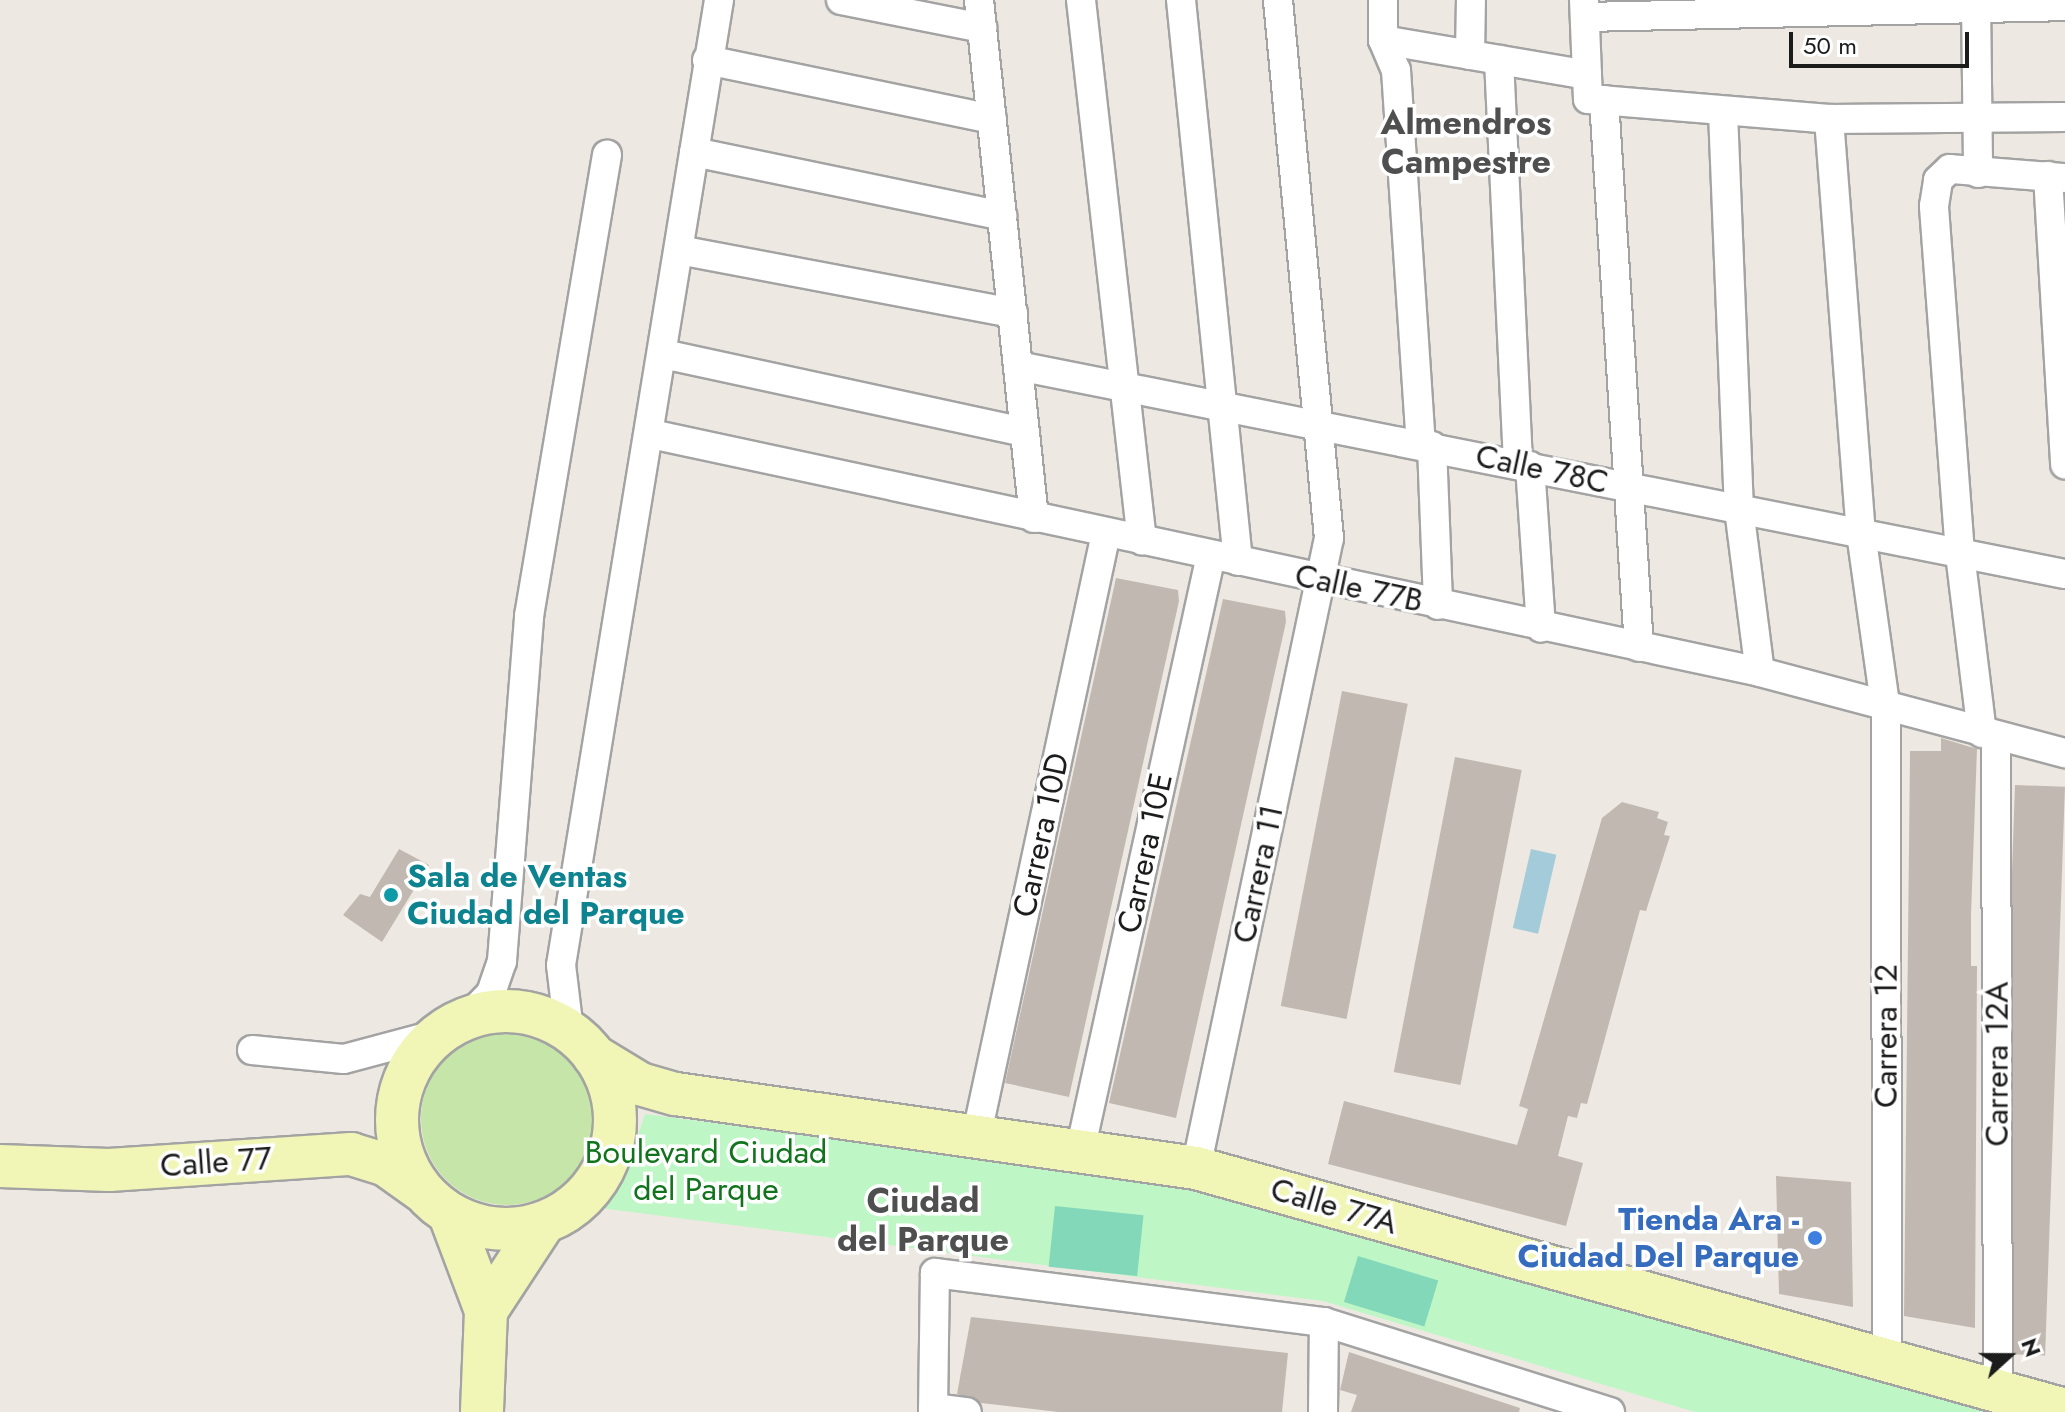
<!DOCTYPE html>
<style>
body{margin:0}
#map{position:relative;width:2065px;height:1412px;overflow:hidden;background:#ede9e2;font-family:Jost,sans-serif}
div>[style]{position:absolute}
.grass>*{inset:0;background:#c5e5a9}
.round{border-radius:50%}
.park>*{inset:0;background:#bff6c5}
.pitch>*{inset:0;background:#83d8ba;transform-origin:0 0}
.water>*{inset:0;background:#a4cbd9;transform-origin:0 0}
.building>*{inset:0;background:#c1b9b1;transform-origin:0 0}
.roads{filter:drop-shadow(2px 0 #a3a3a3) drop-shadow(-2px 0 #a3a3a3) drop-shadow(0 2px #a3a3a3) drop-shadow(0 -2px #a3a3a3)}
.street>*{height:28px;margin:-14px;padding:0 14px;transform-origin:14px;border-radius:14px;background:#fff}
.secondary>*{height:42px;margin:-21px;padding:0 21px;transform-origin:21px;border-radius:21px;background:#f1f6b7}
.secondary>.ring{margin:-21px;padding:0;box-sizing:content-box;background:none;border:42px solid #f1f6b7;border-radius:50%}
.dots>*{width:22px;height:22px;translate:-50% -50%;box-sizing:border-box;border:4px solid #fff;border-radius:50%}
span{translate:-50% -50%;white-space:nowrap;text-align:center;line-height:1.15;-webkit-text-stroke:7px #fff;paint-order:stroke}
.street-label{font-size:32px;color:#1c1c1c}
.culture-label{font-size:32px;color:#0d838f;font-weight:700}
.left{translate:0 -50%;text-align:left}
.park-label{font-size:32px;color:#11731b}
.shop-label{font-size:32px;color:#366cbe;font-weight:700}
.right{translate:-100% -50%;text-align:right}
.neighbourhood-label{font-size:34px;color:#4f4f4f;font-weight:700}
.north{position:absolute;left:1969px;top:1316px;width:80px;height:80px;-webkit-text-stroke:6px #fff;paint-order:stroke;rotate:69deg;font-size:22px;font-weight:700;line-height:32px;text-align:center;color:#1c1c1c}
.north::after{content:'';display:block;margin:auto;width:28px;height:36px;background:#1c1c1c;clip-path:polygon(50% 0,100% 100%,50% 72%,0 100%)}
.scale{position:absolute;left:1789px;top:32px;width:180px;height:36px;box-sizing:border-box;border:4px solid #1c1c1c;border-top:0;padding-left:10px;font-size:24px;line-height:28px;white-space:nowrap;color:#1c1c1c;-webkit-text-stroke:6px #fff;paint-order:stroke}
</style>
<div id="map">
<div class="grass">
<div class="round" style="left:421px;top:1033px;width:172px;height:172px"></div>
</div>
<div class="park">
<div style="clip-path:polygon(645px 1114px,1164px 1182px,2039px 1412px,1695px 1412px,1323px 1301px,600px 1208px,622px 1183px)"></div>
</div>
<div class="pitch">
<div style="left:1055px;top:1206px;width:89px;height:61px;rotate:6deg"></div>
<div style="left:1358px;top:1256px;width:84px;height:48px;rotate:17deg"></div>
</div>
<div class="water">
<div style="left:1531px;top:849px;width:26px;height:81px;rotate:13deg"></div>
</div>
<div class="building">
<div style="clip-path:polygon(1116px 578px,1178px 590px,1179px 601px,1069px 1097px,1005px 1083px)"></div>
<div style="clip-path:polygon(1223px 599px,1285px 611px,1286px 622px,1176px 1118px,1109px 1103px)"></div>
<div style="left:1342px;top:691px;width:67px;height:321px;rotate:11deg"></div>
<div style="clip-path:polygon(1941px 738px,1977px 749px,1971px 915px,1971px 966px,1977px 966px,1975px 1328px,1904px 1316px,1910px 751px,1941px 751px)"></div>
<div style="left:1455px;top:757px;width:68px;height:321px;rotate:11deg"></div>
<div style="left:2015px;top:785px;width:50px;height:569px;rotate:2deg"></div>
<div style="clip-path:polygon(1622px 802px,1659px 812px,1657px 818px,1668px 822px,1664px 835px,1670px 836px,1646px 911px,1640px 910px,1587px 1104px,1581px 1103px,1577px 1118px,1568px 1116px,1558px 1156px,1583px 1163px,1566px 1226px,1328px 1164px,1344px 1101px,1517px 1145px,1528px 1109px,1519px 1106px,1602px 818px)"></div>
<div style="clip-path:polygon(399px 849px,429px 865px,382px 942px,343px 915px,360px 894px,370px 897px)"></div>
<div style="clip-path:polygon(1776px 1176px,1851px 1182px,1853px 1307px,1779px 1294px)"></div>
<div style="clip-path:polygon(971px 1317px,1288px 1353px,1282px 1412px,1058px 1412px,981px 1403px,957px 1394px)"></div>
<div style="clip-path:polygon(1349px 1352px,1520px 1408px,1519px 1412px,1351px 1412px,1357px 1395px,1340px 1390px)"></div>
</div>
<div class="roads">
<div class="street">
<div style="left:841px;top:0;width:144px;rotate:11.2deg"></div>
<div style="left:979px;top:0;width:521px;rotate:83.94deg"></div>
<div style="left:1081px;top:0;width:544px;rotate:83.57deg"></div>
<div style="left:1181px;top:0;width:564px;rotate:84.2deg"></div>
<div style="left:1383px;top:0;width:40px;rotate:90deg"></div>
<div style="left:1383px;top:40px;width:33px;rotate:67deg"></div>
<div style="left:1396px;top:70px;width:375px;rotate:86.2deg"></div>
<div style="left:1584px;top:0;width:99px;rotate:87.7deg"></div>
<div style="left:1588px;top:99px;width:242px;rotate:4.7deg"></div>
<div style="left:1829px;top:119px;width:236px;rotate:-0.5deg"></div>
<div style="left:1976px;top:0;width:173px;rotate:89.3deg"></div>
<div style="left:1585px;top:17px;width:480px;rotate:-1.3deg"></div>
<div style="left:1383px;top:40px;width:207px;rotate:9.7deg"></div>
<div style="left:1470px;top:55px;width:55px;rotate:-89deg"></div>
<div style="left:707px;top:60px;width:291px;rotate:11.7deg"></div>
<div style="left:1499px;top:60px;width:404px;rotate:87.3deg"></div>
<div style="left:1604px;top:100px;width:548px;rotate:86.34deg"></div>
<div style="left:1723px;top:112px;width:397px;rotate:87.7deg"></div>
<div style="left:1739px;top:509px;width:164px;rotate:82.7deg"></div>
<div style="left:1829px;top:119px;width:415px;rotate:85.6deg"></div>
<div style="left:1861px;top:533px;width:179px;rotate:82deg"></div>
<div style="left:1886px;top:710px;width:652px;rotate:89.91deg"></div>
<div style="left:694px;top:152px;width:315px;rotate:11.7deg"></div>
<div style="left:2048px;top:176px;width:289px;rotate:86.6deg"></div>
<div style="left:679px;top:250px;width:340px;rotate:10.7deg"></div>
<div style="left:663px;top:354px;width:370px;rotate:12.2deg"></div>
<div style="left:1018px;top:366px;width:1067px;rotate:11.24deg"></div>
<div style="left:651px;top:434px;width:1134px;rotate:12.11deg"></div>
<div style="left:1760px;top:672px;width:316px;rotate:14.9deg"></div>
<div style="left:1432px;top:446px;width:159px;rotate:87.8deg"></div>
<div style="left:1530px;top:466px;width:162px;rotate:86.1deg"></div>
<div style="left:1982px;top:733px;width:181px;rotate:-97deg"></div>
<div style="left:1960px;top:553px;width:348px;rotate:-94.3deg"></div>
<div style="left:1934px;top:206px;width:26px;rotate:-81deg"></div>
<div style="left:1938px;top:180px;width:16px;rotate:-43deg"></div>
<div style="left:1950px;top:169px;width:115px;rotate:4.5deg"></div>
<div style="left:1996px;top:736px;width:656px;rotate:89.83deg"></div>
<div style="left:468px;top:1017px;width:33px;rotate:-46deg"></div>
<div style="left:491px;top:993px;width:34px;rotate:-71deg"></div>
<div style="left:502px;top:961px;width:346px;rotate:-85.5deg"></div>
<div style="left:529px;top:616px;width:468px;rotate:-80.4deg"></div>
<div style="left:569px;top:1031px;width:66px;rotate:-96.9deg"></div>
<div style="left:561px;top:965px;width:978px;rotate:-80.7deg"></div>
<div style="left:252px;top:1050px;width:92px;rotate:5.6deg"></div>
<div style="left:344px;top:1059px;width:96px;rotate:-15deg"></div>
<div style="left:976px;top:1138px;width:619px;rotate:-77.87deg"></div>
<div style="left:1080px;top:1151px;width:610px;rotate:-77.6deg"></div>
<div style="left:1196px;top:1168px;width:644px;rotate:-78.08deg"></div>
<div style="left:1329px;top:538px;width:540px;rotate:-95.42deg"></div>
<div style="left:933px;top:1408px;width:34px;rotate:7deg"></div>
<div style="left:933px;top:1412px;width:139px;rotate:-89.2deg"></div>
<div style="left:935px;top:1273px;width:392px;rotate:7.2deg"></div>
<div style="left:1324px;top:1322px;width:300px;rotate:17.5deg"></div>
<div style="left:1323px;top:1412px;width:90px;rotate:-89.4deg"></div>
</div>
<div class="secondary">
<div class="ring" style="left:397px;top:1011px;width:176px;height:176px"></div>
<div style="left:594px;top:1056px;width:54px;rotate:31.3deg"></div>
<div style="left:640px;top:1084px;width:37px;rotate:16deg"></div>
<div style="left:676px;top:1094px;width:525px;rotate:8.1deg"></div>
<div style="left:1196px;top:1168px;width:902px;rotate:15.56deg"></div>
<div style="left:0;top:1166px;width:109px;rotate:2.1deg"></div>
<div style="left:109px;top:1170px;width:243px;rotate:-3.8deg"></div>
<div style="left:351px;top:1154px;width:37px;rotate:17deg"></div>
<div style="left:386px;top:1165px;width:43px;rotate:35.5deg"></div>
<div style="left:450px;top:1215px;width:103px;rotate:69.4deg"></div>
<div style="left:486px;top:1311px;width:101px;rotate:92.3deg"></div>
<div style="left:486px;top:1311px;width:104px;rotate:-56.8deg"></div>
</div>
</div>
<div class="dots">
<div style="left:391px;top:895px;background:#0f9aa8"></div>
<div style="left:1815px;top:1238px;background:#3f7fe0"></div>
</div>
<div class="street-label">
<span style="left:1542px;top:469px;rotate:12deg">Calle 78C</span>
<span style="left:1359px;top:588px;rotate:12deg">Calle 77B</span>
<span style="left:1041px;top:835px;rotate:-78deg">Carrera 10D</span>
<span style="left:1145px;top:853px;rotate:-78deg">Carrera 10E</span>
<span style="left:1258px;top:874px;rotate:-78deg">Carrera 11</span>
<span style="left:1886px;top:1036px;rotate:-90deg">Carrera 12</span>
<span style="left:1997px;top:1064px;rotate:-90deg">Carrera 12A</span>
<span style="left:216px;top:1162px;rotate:-4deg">Calle 77</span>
<span style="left:1334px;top:1206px;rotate:16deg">Calle 77A</span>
</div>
<div class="culture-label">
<span class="left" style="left:407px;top:895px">Sala de Ventas<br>Ciudad del Parque</span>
</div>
<div class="park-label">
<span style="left:706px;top:1171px">Boulevard Ciudad<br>del Parque</span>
</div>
<div class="shop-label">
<span class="right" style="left:1799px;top:1238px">Tienda Ara -<br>Ciudad Del Parque</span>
</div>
<div class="neighbourhood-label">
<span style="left:1466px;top:142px">Almendros<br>Campestre</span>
<span style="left:923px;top:1220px">Ciudad<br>del Parque</span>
</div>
<div class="north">N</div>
<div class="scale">50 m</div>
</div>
